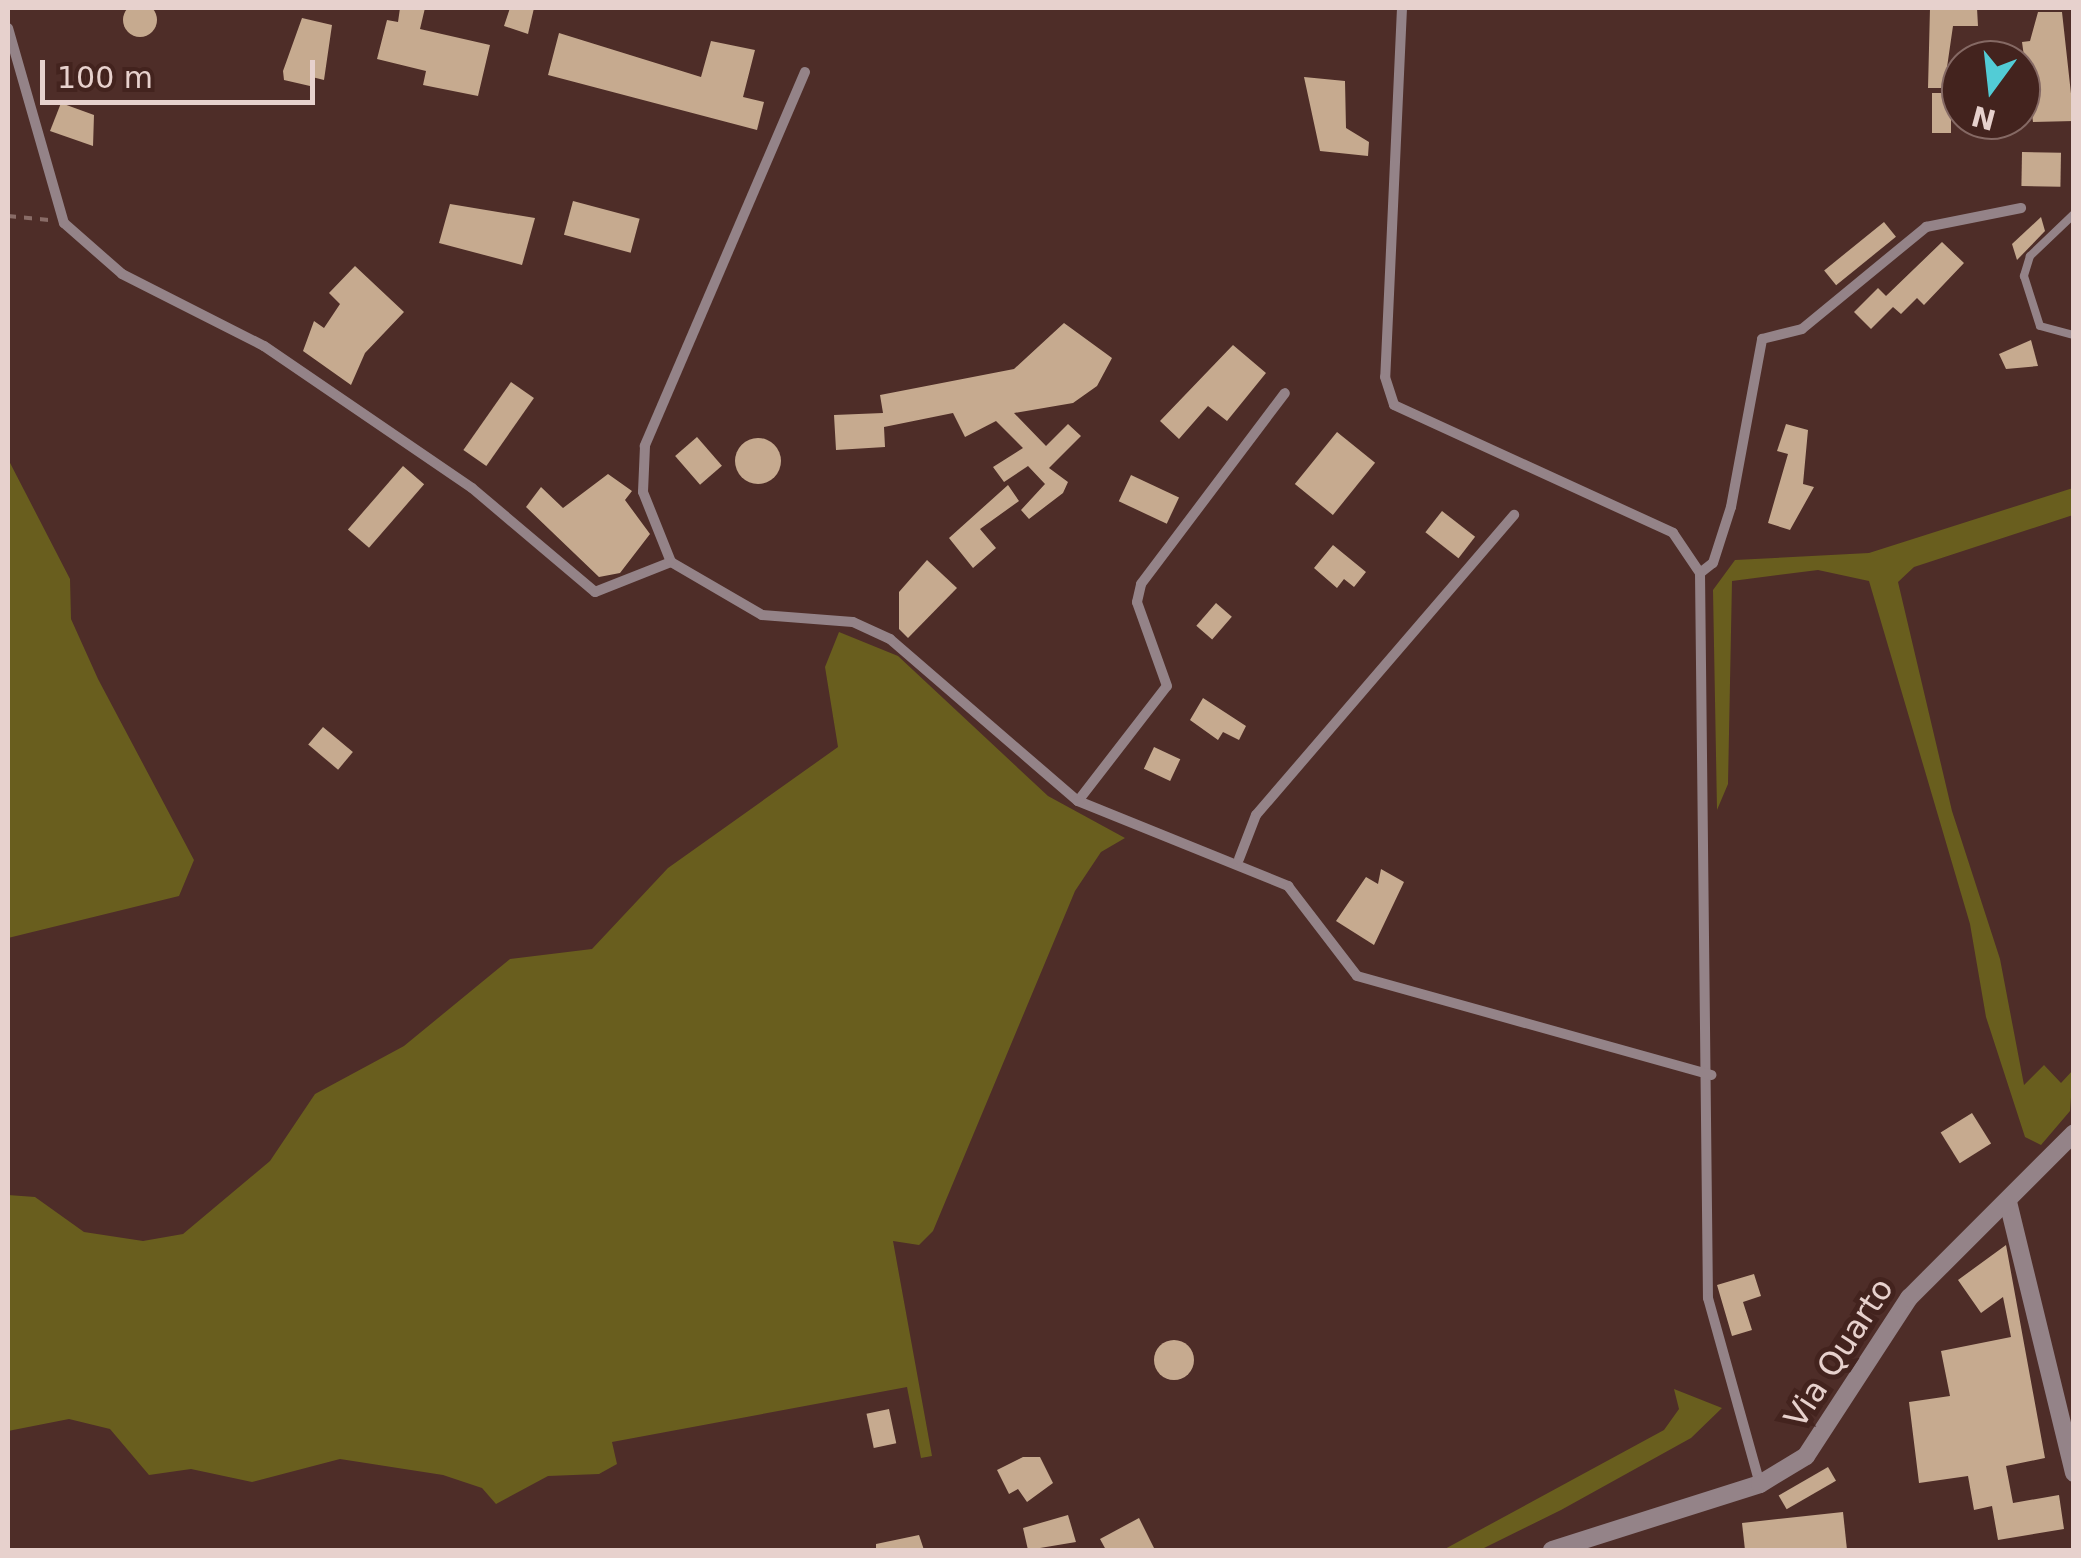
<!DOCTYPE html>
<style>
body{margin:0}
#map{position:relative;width:2081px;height:1558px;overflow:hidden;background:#4e2d28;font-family:"DejaVu Sans",sans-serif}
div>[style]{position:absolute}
.green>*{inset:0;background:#695e1e}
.building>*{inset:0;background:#c6aa8f;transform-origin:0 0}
.round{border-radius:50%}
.path>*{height:4px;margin-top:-2px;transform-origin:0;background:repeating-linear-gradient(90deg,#896c67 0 8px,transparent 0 16px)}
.service>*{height:8px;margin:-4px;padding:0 4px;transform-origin:4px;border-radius:4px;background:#948388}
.minor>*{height:10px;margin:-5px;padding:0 5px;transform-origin:5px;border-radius:5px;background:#948388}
.tertiary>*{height:18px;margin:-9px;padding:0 9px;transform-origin:9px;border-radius:9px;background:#948388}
span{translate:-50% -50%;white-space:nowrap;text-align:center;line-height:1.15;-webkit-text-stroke:10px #43231e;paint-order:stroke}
.street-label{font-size:32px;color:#e7d1cd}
.frame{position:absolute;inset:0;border:10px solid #e7d1cd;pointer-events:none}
.north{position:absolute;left:1941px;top:40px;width:100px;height:100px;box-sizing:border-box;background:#43231e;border:2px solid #856964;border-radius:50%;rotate:195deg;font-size:28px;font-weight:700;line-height:40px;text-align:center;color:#e7d1cd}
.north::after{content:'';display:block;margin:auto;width:35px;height:45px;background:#52ccd6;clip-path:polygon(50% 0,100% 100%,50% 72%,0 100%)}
.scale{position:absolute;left:40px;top:60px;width:275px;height:45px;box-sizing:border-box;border:5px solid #e7d1cd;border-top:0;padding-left:12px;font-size:30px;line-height:35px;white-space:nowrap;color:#e7d1cd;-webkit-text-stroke:8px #43231e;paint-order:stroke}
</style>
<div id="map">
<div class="green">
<div style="clip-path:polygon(8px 459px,70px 579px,71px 619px,98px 679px,194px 860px,179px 896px,8px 938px)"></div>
<div style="clip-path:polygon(2073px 488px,2073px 515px,1914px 567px,1898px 582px,1952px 811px,2000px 959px,2024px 1085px,2044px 1065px,2061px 1083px,2073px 1070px,2070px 1111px,2041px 1145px,2025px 1137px,1986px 1017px,1970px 924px,1869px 581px,1818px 570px,1732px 581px,1728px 784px,1717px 810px,1713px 590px,1735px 560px,1869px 553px)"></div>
<div style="clip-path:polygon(839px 632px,898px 656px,1048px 796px,1125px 838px,1101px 852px,1075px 891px,933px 1231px,919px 1245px,893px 1241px,932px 1456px,921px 1458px,907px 1387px,612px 1442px,617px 1464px,599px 1474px,548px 1476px,496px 1504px,482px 1488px,443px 1475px,340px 1459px,252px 1482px,191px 1469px,149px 1475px,110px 1429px,69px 1419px,8px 1431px,8px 1195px,35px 1197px,84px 1232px,143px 1241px,183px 1234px,270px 1161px,315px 1094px,404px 1046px,510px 959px,592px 949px,668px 868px,838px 747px,825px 667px)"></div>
<div style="clip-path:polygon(1674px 1389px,1722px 1408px,1691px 1438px,1561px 1510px,1480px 1550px,1443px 1550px,1664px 1430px,1679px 1409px)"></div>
</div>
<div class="building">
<div class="round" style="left:123px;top:3px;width:34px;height:34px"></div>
<div style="clip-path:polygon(400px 8px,425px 8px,420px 29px,490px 45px,478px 96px,423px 85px,426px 71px,377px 59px,387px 20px,398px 22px)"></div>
<div style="clip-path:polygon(510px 8px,534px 8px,528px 34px,504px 26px)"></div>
<div style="clip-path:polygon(1930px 8px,1977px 8px,1978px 26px,1953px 26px,1944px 88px,1928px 88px)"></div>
<div style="clip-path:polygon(2038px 12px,2062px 12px,2074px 121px,2033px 122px,2022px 42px,2030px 41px)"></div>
<div style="clip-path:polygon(302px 18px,332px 25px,324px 80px,312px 77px,310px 86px,284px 80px,283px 71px)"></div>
<div style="clip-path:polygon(559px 33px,701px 77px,711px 41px,755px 50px,743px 97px,764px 102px,757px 130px,548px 75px)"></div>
<div style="clip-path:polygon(1304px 77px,1345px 81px,1346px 128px,1369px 142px,1368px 156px,1320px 151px)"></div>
<div style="left:1932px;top:93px;width:19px;height:40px"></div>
<div style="clip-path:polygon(61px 103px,94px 115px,93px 146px,50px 131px)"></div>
<div style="left:2022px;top:152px;width:39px;height:34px;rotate:1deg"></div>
<div style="left:573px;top:201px;width:69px;height:35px;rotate:15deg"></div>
<div style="clip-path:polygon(450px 204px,535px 218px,522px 265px,439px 243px)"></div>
<div style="clip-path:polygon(2041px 217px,2045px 231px,2017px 260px,2012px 244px)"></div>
<div style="left:1884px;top:222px;width:19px;height:77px;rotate:51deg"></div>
<div style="clip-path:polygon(1942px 242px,1964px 263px,1924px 305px,1917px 298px,1901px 314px,1893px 307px,1871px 329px,1854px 312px,1878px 288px,1886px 296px)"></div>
<div style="clip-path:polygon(355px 266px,404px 312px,365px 353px,351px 385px,303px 351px,314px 321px,324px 328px,340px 304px,329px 293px)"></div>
<div style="clip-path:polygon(1064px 323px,1112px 358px,1097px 386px,1073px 403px,1014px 413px,1046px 446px,1068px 424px,1081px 436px,1049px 468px,1068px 482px,1063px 493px,1029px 519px,1021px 510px,1045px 484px,1028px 466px,1004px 482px,993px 467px,1023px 448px,996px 421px,965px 437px,953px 413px,884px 427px,885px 447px,836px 450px,834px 415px,883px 413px,880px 395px,1014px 369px)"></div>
<div style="clip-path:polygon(2031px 340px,2038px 366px,2006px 369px,1999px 354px)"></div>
<div style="clip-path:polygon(1233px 345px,1266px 373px,1227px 421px,1208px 406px,1179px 439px,1160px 421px)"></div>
<div style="left:511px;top:382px;width:28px;height:83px;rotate:35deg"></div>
<div style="clip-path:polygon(1786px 424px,1808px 430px,1803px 484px,1814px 487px,1790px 530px,1768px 523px,1788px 454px,1777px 451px)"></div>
<div style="left:1337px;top:432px;width:49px;height:67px;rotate:39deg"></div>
<div style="left:697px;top:437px;width:38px;height:29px;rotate:49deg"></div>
<div class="round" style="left:735px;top:438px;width:46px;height:46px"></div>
<div style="left:403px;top:466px;width:28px;height:84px;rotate:41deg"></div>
<div style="clip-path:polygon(608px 474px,632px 491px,625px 500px,650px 534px,620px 573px,599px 577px,526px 507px,541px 487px,563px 508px)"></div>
<div style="left:1131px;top:475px;width:53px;height:29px;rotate:25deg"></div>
<div style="clip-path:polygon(1008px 485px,1019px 501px,980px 529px,996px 548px,973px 568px,949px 538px)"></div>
<div style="left:1442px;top:511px;width:42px;height:27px;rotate:38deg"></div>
<div style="clip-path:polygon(1333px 545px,1366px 572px,1354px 587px,1344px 579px,1337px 588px,1314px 568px)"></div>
<div style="clip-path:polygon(927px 560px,957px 588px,908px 638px,899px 629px,899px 592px)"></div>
<div style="left:1216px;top:603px;width:21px;height:30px;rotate:41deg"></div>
<div style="clip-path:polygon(1203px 698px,1246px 726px,1239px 740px,1223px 732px,1218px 740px,1190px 720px)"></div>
<div style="left:323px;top:727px;width:39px;height:23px;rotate:40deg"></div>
<div style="left:1154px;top:747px;width:29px;height:24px;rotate:25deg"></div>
<div style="clip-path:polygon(1381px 869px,1404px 882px,1374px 945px,1336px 921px,1366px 877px,1378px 884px)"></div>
<div style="left:1972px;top:1113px;width:36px;height:37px;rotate:58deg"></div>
<div style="clip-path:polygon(2006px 1245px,2045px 1458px,2006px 1466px,2013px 1503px,2059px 1495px,2064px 1529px,1998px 1540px,1992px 1506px,1974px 1510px,1968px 1476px,1919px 1483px,1909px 1402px,1950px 1396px,1941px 1351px,2011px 1337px,2003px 1297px,1981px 1313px,1958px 1280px)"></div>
<div style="clip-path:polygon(1754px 1274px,1761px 1296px,1743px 1302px,1752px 1330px,1732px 1336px,1717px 1285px)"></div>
<div class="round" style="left:1154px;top:1340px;width:40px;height:40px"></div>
<div style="left:889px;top:1409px;width:35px;height:23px;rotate:78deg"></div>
<div style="clip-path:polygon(1023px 1457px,1040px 1457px,1053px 1483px,1027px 1502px,1018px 1489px,1009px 1494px,997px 1470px)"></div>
<div style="left:1828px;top:1467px;width:16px;height:57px;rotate:60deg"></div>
<div style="clip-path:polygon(1843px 1512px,1847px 1550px,1745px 1550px,1742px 1523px)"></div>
<div style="clip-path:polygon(1068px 1515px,1076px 1542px,1028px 1550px,1023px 1528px)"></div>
<div style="clip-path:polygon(1139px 1518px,1155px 1550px,1106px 1550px,1100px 1539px)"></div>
<div style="clip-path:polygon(919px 1535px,924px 1550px,876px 1550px,876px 1544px)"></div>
</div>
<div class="path">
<div style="left:8px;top:216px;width:41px;rotate:5.6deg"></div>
</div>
<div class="service">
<div style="left:2074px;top:214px;width:61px;rotate:136.3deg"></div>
<div style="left:2030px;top:256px;width:21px;rotate:107deg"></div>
<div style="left:2024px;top:276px;width:52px;rotate:72.3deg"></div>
<div style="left:2040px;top:326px;width:35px;rotate:15deg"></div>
</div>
<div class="minor">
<div style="left:1402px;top:8px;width:369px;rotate:92.6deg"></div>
<div style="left:1385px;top:377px;width:29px;rotate:72deg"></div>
<div style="left:1394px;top:405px;width:307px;rotate:24.6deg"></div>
<div style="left:1673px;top:533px;width:48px;rotate:56deg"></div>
<div style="left:1700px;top:573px;width:725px;rotate:89.37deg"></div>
<div style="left:1708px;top:1298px;width:193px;rotate:74.4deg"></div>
<div style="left:8px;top:28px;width:203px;rotate:74deg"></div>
<div style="left:64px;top:223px;width:77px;rotate:41.3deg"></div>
<div style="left:122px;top:274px;width:159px;rotate:26.9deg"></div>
<div style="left:264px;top:346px;width:252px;rotate:34.3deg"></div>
<div style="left:472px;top:488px;width:161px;rotate:40.2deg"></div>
<div style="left:595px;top:592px;width:82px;rotate:-21.5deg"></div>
<div style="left:805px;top:72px;width:407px;rotate:113.2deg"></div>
<div style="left:645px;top:446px;width:46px;rotate:92.5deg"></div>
<div style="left:643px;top:492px;width:75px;rotate:68.2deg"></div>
<div style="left:671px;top:562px;width:105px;rotate:30.2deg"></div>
<div style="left:762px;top:615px;width:91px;rotate:4.4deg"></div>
<div style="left:853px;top:622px;width:41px;rotate:24.7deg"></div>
<div style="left:890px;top:639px;width:248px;rotate:40.8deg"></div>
<div style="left:1078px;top:801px;width:227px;rotate:22deg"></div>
<div style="left:1288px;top:886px;width:113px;rotate:52.5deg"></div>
<div style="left:1357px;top:976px;width:368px;rotate:15.6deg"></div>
<div style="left:1700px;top:573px;width:16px;rotate:-38deg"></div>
<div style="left:1713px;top:563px;width:59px;rotate:-72.2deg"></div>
<div style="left:1731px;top:507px;width:171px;rotate:-79.5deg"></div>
<div style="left:1762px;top:339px;width:41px;rotate:-14deg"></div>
<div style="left:1802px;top:329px;width:161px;rotate:-39.4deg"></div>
<div style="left:1926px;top:227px;width:97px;rotate:-11.3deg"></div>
<div style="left:1078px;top:801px;width:145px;rotate:-52.3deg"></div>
<div style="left:1167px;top:686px;width:89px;rotate:-109.7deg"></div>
<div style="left:1137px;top:602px;width:18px;rotate:-77deg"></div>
<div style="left:1141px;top:584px;width:239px;rotate:-53deg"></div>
<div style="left:1239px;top:859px;width:47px;rotate:-68.9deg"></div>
<div style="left:1256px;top:815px;width:396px;rotate:-49.3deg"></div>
</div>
<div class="tertiary">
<div style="left:2008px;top:1202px;width:279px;rotate:76.3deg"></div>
<div style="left:1552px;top:1550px;width:218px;rotate:-17.6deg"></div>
<div style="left:1760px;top:1484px;width:54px;rotate:-31.3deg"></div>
<div style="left:1806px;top:1456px;width:189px;rotate:-56.9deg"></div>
<div style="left:1909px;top:1298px;width:233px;rotate:-45deg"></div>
</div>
<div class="street-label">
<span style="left:1839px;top:1353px;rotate:-57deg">Via Quarto</span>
</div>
<div class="frame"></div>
<div class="north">N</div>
<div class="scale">100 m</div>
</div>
